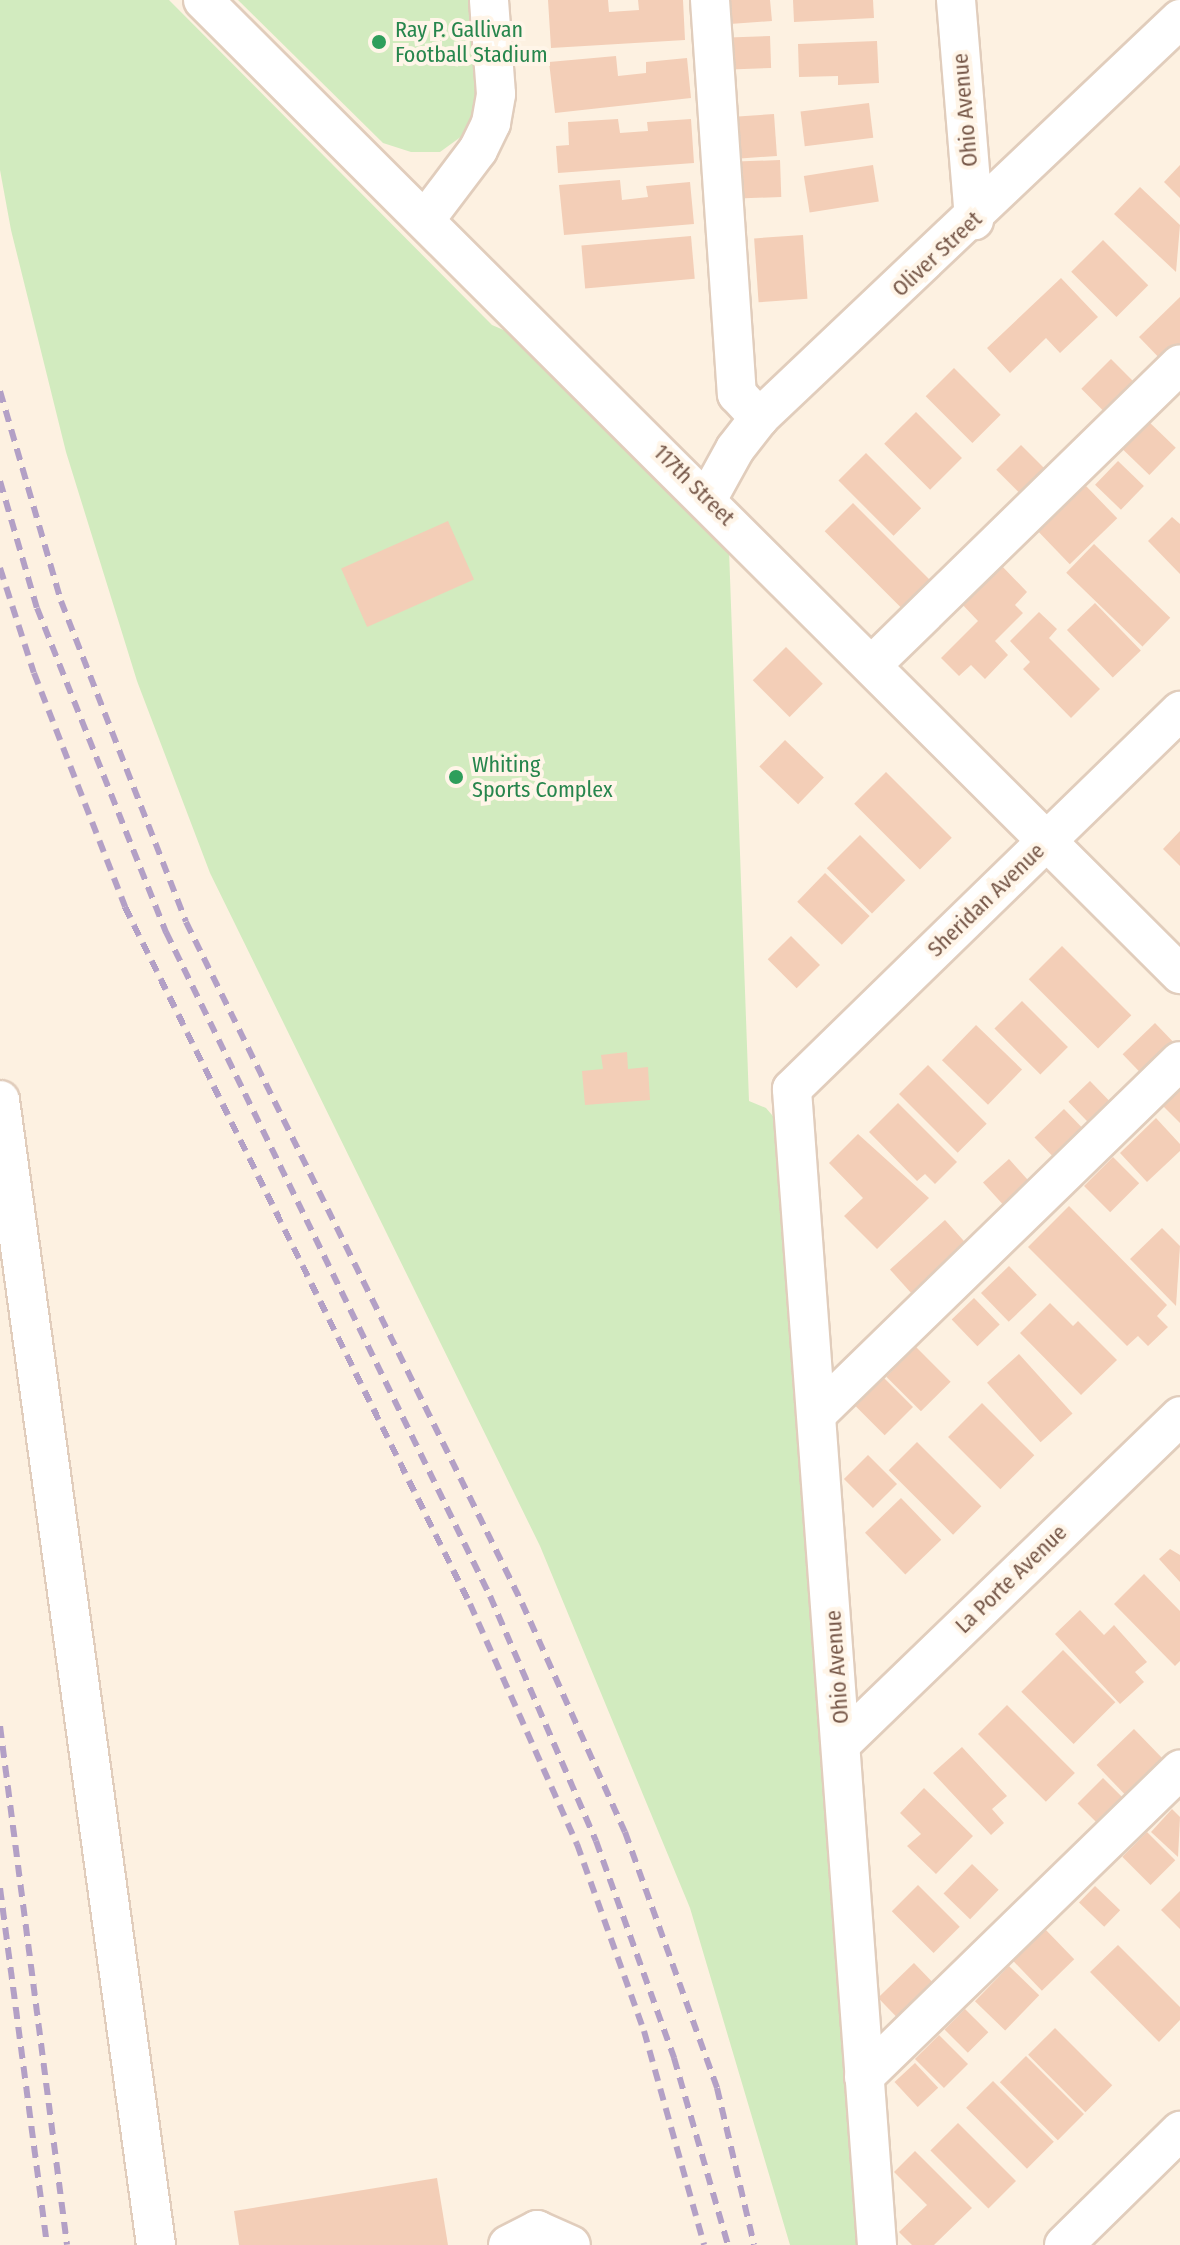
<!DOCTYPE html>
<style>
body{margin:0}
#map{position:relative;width:1180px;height:2245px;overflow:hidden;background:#fdf1e1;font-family:"Fira Sans Condensed",sans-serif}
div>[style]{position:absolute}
.green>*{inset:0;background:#d2ebbf}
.building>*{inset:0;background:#f3ceb7;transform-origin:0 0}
.roads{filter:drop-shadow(2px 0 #e1cdbc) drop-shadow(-2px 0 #e1cdbc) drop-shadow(0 2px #e1cdbc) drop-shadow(0 -2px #e1cdbc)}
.minor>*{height:38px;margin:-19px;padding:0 19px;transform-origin:19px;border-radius:19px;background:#fff}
.rail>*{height:6px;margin-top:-3px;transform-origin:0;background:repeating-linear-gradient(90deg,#b3a0c6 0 12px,transparent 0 20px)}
.dots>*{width:22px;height:22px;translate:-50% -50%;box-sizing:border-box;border:4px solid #fff5e8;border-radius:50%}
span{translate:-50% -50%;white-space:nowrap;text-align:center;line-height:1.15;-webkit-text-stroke:8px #fff5e8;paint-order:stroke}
.leisure-label{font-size:22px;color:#27864d}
.left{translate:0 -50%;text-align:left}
.street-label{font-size:22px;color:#755647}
</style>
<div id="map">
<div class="green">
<div style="clip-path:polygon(0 0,169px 0,492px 325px,513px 334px,729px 550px,749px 1101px,766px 1108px,778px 1122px,866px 2245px,790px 2245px,690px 1908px,540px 1546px,210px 873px,137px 681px,66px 452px,11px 230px,0 170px)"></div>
<div style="clip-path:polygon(238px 0,473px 0,480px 104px,462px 136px,440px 152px,411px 152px,383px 143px)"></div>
</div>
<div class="building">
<div style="clip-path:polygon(548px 0,608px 0,609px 12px,639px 10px,638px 0,683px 0,685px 40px,551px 48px)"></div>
<div style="clip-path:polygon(727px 0,770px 0,772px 21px,730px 24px)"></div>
<div style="clip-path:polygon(793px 0,873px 0,874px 18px,794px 22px)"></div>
<div style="left:770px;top:36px;width:32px;height:41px;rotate:88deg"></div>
<div style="clip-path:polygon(877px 41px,879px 83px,838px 85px,838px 76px,799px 77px,798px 44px)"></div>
<div style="clip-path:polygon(616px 56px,618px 76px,646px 73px,646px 62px,687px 58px,691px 98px,555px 113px,549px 62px)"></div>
<div style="left:869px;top:103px;width:35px;height:69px;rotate:83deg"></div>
<div style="left:774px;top:114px;width:42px;height:40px;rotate:86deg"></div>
<div style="clip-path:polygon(618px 119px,620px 133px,648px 131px,647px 122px,691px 119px,694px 163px,558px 173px,556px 146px,569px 145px,568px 122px)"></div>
<div style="left:780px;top:160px;width:37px;height:43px;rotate:88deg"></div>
<div style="left:873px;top:165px;width:37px;height:70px;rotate:81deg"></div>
<div style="clip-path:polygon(1180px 165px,1180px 198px,1164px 182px)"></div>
<div style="clip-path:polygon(620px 180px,622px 200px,648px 197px,646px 186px,690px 182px,694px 224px,564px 235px,559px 185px)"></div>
<div style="clip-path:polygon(1140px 187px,1180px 225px,1176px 272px,1114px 214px)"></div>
<div style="left:803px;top:235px;width:64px;height:49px;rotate:86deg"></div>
<div style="left:691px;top:236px;width:43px;height:110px;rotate:85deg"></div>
<div style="left:1103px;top:240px;width:64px;height:45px;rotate:45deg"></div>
<div style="clip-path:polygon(1061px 278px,1098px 317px,1060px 353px,1046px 338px,1010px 373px,987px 348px)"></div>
<div style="clip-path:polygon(1180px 297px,1180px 353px,1167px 366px,1139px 337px)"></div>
<div style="left:1111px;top:359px;width:42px;height:42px;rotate:45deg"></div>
<div style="left:954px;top:368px;width:66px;height:40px;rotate:45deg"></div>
<div style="left:916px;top:412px;width:65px;height:45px;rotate:45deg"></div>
<div style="left:1147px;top:420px;width:40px;height:38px;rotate:44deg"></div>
<div style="left:1021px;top:445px;width:34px;height:35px;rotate:45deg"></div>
<div style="left:866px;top:453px;width:78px;height:39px;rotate:45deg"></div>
<div style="left:1118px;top:461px;width:36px;height:33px;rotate:44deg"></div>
<div style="left:1086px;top:486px;width:45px;height:66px;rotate:46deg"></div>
<div style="left:853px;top:503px;width:118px;height:40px;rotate:45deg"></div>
<div style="clip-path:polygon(1172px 517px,1180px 524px,1180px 574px,1148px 541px)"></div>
<div style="left:448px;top:521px;width:64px;height:117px;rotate:66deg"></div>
<div style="left:1094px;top:544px;width:106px;height:40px;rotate:44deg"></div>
<div style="clip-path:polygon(999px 563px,1027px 592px,1015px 605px,1023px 613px,995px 641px,1008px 655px,985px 679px,971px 665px,959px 676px,941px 658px,978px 621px,960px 602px)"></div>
<div style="left:1095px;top:603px;width:66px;height:39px;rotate:46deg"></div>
<div style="clip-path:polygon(1039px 612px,1057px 629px,1049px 638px,1100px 689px,1071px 718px,1023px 669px,1030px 662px,1010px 641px)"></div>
<div style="left:786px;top:647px;width:52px;height:47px;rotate:45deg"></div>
<div style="left:785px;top:740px;width:54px;height:37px;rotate:44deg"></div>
<div style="left:886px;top:772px;width:93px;height:45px;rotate:45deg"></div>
<div style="clip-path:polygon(1180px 831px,1180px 866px,1163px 849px)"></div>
<div style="left:860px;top:835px;width:64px;height:47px;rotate:45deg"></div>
<div style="left:825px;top:873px;width:62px;height:40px;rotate:44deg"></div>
<div style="left:791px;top:936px;width:41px;height:33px;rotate:45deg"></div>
<div style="left:1062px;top:946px;width:98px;height:47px;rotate:45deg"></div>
<div style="left:1022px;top:1001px;width:65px;height:39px;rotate:45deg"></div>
<div style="left:1155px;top:1023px;width:36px;height:45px;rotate:46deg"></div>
<div style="left:976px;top:1025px;width:64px;height:49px;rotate:44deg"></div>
<div style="clip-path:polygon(627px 1052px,628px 1069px,648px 1067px,650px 1100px,585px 1105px,582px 1071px,603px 1069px,601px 1055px)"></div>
<div style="left:928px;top:1065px;width:83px;height:41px;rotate:45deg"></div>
<div style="left:1090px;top:1081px;width:37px;height:30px;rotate:46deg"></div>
<div style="clip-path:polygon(1180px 1087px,1180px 1123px,1162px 1105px)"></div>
<div style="clip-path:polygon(898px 1103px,957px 1162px,935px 1184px,925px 1174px,917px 1181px,869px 1132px)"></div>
<div style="left:1064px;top:1109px;width:40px;height:41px;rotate:46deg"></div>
<div style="clip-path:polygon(1156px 1118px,1180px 1144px,1180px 1151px,1147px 1182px,1120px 1153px)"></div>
<div style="clip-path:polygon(858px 1134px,929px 1198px,877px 1249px,844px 1216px,863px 1198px,829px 1163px)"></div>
<div style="left:1113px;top:1157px;width:37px;height:41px;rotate:45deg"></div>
<div style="left:1009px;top:1159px;width:45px;height:35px;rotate:48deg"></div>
<div style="clip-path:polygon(1069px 1206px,1167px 1305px,1157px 1316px,1168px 1327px,1148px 1346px,1138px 1336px,1127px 1346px,1028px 1247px)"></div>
<div style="left:945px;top:1220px;width:42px;height:74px;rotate:48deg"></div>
<div style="clip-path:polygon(1162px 1228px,1180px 1246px,1176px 1306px,1130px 1259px)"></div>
<div style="left:1009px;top:1266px;width:40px;height:39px;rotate:46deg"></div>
<div style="left:974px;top:1298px;width:37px;height:31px;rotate:46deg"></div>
<div style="clip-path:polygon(1050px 1303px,1073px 1326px,1078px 1321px,1117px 1360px,1081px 1395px,1020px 1333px)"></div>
<div style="left:916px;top:1347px;width:49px;height:42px;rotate:45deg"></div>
<div style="left:1019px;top:1354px;width:80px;height:43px;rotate:48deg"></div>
<div style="left:884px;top:1378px;width:41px;height:40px;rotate:45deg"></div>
<div style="left:982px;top:1403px;width:74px;height:48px;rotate:45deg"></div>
<div style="left:917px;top:1442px;width:91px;height:40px;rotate:45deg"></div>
<div style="left:868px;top:1455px;width:41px;height:34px;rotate:45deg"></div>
<div style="left:901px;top:1498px;width:58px;height:50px;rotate:46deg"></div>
<div style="clip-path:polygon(1170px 1549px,1180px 1555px,1180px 1582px,1159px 1559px)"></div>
<div style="clip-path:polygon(1144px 1574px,1180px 1611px,1180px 1661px,1175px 1666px,1114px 1604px)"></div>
<div style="clip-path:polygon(1080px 1610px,1104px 1635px,1114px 1625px,1147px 1662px,1135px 1672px,1144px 1682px,1120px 1704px,1055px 1634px)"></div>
<div style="left:1063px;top:1650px;width:74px;height:59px;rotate:45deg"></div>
<div style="left:1007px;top:1705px;width:96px;height:41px;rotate:45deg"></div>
<div style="left:1134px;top:1729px;width:54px;height:52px;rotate:46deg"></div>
<div style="clip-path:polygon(962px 1747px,1007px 1796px,992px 1809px,1004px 1823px,991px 1835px,933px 1773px)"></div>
<div style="left:1103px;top:1778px;width:38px;height:36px;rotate:45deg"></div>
<div style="clip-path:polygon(924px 1788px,973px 1836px,936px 1874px,907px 1846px,921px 1834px,900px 1813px)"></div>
<div style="clip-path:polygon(1172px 1809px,1180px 1817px,1178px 1857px,1151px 1832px)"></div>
<div style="left:1147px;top:1832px;width:40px;height:35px;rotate:45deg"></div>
<div style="left:972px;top:1864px;width:37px;height:41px;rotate:44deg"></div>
<div style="left:918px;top:1885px;width:59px;height:37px;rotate:45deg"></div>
<div style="left:1095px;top:1886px;width:35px;height:23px;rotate:44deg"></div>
<div style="clip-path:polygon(1180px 1891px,1180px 1929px,1161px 1910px)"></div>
<div style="left:1043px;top:1927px;width:45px;height:45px;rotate:46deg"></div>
<div style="clip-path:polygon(1118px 1945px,1180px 2007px,1180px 2020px,1159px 2042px,1090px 1972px)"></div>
<div style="left:914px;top:1963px;width:42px;height:50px;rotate:46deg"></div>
<div style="left:1009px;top:1966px;width:42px;height:49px;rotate:44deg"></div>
<div style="left:965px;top:2009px;width:33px;height:29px;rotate:45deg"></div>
<div style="left:1055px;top:2028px;width:81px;height:38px;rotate:45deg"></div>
<div style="left:939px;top:2035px;width:41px;height:34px;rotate:45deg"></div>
<div style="left:1026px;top:2056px;width:82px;height:37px;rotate:45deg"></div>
<div style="left:915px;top:2063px;width:34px;height:28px;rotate:47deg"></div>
<div style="left:993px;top:2081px;width:86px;height:38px;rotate:45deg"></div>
<div style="left:958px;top:2123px;width:82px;height:39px;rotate:45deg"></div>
<div style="clip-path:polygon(915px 2151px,972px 2208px,934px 2245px,912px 2245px,899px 2232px,927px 2205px,894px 2172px)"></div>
<div style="clip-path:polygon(437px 2178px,448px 2245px,239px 2245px,234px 2211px)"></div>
</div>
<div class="roads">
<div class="minor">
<div style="left:203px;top:0;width:1380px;rotate:44.91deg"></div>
<div style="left:710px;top:0;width:395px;rotate:86.1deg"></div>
<div style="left:737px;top:394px;width:33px;rotate:47deg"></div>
<div style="left:956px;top:0;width:221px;rotate:85.3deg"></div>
<div style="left:425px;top:220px;width:88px;rotate:-52.9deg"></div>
<div style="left:478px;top:150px;width:30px;rotate:-64deg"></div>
<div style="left:491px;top:123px;width:29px;rotate:-80deg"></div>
<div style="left:496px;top:94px;width:94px;rotate:-94.3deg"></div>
<div style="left:708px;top:498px;width:56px;rotate:-61.1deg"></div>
<div style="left:735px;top:449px;width:39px;rotate:-52deg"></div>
<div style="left:759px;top:418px;width:580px;rotate:-43.46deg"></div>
<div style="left:873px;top:664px;width:429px;rotate:-44.3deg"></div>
<div style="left:0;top:1100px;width:1156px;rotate:82.24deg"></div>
<div style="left:817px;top:1414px;width:506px;rotate:-44.2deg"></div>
<div style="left:843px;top:1742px;width:469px;rotate:-44deg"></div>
<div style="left:864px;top:2077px;width:441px;rotate:-44.2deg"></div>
<div style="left:508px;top:2245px;width:33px;rotate:-27deg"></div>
<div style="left:537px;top:2230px;width:37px;rotate:24deg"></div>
<div style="left:877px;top:2245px;width:1159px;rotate:-94.21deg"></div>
<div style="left:792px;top:1089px;width:542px;rotate:-44.25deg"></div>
<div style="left:1064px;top:2245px;width:163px;rotate:-44.5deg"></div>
</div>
</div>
<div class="rail">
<div style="left:0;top:391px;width:219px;rotate:73.8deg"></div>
<div style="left:61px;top:601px;width:344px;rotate:68.7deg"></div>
<div style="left:186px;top:922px;width:759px;rotate:63.74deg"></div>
<div style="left:522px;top:1603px;width:251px;rotate:65.8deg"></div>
<div style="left:625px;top:1832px;width:272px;rotate:70.2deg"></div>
<div style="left:717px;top:2088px;width:161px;rotate:76.7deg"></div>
<div style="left:0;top:481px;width:132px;rotate:73.8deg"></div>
<div style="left:37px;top:608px;width:349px;rotate:68.3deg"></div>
<div style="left:166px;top:932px;width:739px;rotate:63.99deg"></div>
<div style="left:490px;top:1596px;width:267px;rotate:66.6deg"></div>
<div style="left:596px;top:1841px;width:231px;rotate:70.2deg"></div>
<div style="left:674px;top:2058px;width:195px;rotate:73.9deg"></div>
<div style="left:0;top:568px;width:110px;rotate:72.1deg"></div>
<div style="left:34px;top:673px;width:251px;rotate:68.7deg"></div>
<div style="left:125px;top:907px;width:778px;rotate:63.67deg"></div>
<div style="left:470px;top:1604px;width:263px;rotate:66deg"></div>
<div style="left:577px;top:1844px;width:199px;rotate:70.3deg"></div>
<div style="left:644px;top:2031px;width:222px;rotate:74.3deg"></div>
<div style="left:0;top:1726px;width:523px;rotate:82.64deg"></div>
<div style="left:0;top:1888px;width:360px;rotate:82.5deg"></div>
</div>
<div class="dots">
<div style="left:379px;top:42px;background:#2e9e5b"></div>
<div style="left:456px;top:777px;background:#2e9e5b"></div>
</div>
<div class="leisure-label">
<span class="left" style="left:395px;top:42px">Ray P. Gallivan<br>Football Stadium</span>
<span class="left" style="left:472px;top:777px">Whiting<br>Sports Complex</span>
</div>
<div class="street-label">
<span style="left:965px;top:110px;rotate:-95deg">Ohio Avenue</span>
<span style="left:937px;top:254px;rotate:-43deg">Oliver Street</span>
<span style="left:694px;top:485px;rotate:45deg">117th Street</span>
<span style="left:986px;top:900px;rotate:-44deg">Sheridan Avenue</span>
<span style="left:1011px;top:1579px;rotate:-44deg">La Porte Avenue</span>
<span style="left:837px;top:1667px;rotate:-94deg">Ohio Avenue</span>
</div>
</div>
